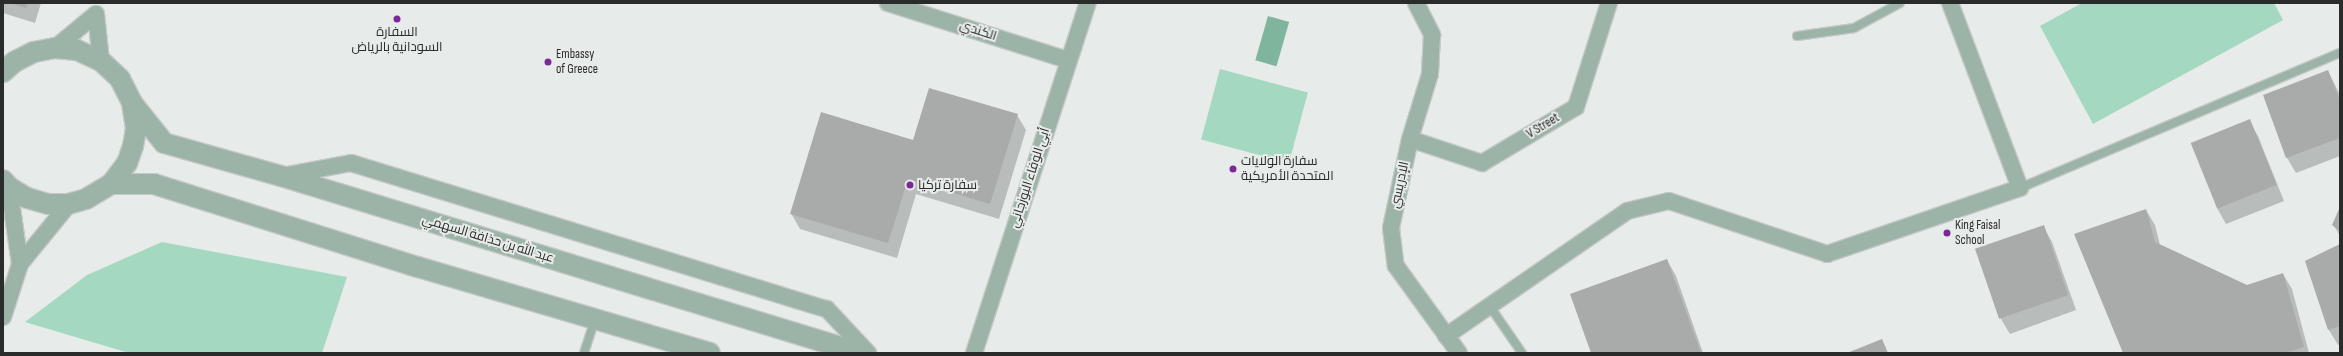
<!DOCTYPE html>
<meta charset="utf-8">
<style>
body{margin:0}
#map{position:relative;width:2343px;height:356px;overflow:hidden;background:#e7ebe9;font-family:"Sofia Sans Condensed",Cairo,sans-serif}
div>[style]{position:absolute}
.green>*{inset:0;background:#a5d8c1;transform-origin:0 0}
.water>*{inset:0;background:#7fb49d;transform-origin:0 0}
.shadow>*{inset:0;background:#0003}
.building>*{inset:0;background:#a8aba9;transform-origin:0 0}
.roads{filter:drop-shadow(1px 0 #c5c9c7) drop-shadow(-1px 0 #c5c9c7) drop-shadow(0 1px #c5c9c7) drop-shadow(0 -1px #c5c9c7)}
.service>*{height:8px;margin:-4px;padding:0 4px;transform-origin:4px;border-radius:4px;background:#9cb3a8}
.minor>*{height:16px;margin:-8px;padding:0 8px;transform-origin:8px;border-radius:8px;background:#9cb3a8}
.tertiary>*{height:20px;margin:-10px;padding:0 10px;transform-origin:10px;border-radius:10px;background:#9cb3a8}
.dots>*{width:11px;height:11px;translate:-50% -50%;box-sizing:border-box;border:2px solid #e7ebe9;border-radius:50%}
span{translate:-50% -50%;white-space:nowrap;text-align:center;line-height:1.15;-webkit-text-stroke:4px #e7ebe9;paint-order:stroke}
.street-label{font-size:13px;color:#2a2c2b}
.poi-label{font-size:13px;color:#2a2c2b}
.left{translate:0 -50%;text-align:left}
.frame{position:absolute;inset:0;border:4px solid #2a2c2b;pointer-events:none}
</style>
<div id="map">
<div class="green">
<div style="clip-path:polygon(2082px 3px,2274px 3px,2283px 20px,2093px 124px,2040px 26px)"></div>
<div style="left:1220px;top:69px;width:91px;height:73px;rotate:15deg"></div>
<div style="clip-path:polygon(162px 242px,347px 277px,322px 353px,129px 353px,25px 322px,87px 275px)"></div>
</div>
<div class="water">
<div style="left:1268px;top:16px;width:22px;height:46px;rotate:16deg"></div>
</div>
<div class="shadow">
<div style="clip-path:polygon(3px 3px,41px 3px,35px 23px,3px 13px)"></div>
<div style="clip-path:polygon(2328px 71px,2340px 95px,2340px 156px,2296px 173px,2287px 158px,2264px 96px)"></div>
<div style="clip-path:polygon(1017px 115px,1026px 130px,999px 219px,916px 194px,897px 258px,800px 229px,791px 213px,914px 141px)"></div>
<div style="clip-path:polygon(2249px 121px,2258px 136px,2284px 201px,2226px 224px,2217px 208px)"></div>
<div style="clip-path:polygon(2340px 209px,2340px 236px,2333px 224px)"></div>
<div style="clip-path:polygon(2146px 210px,2155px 225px,2160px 245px,2247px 286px,2283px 274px,2292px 289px,2309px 353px,2124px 353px)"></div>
<div style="clip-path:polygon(2043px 226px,2052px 242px,2076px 310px,2010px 334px,2001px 319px,1977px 250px)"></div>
<div style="clip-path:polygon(2340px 245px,2340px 344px,2338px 345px,2329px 330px,2306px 261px)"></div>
<div style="clip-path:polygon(1667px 260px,1676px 276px,1703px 353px,1592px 353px)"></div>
</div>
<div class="building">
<div style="clip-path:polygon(10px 3px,28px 3px,26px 8px)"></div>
<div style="clip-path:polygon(2328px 70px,2340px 101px,2340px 138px,2286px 158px,2263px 95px)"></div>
<div style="clip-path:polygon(929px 88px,1018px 114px,990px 204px,908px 179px,888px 243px,790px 214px,821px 112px,913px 140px)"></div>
<div style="left:2250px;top:119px;width:71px;height:64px;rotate:68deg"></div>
<div style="clip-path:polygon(2340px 207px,2340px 231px,2332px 225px)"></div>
<div style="clip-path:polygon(2146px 209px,2155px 242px,2247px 285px,2283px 273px,2304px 347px,2285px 353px,2123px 353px,2074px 234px)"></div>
<div style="left:2044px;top:225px;width:74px;height:73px;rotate:71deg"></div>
<div style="clip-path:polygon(2340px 244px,2340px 326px,2328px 330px,2305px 261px)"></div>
<div style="clip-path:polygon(1667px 259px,1701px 353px,1591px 353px,1570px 294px)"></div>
<div style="clip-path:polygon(1882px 339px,1888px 353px,1847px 353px)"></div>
</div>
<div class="roads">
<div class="service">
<div style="left:1797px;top:36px;width:58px;rotate:-8deg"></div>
<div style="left:1854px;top:28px;width:52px;rotate:-28.5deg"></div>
<div style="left:2020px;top:188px;width:347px;rotate:-22.9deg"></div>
<div style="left:1489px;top:305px;width:58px;rotate:55.5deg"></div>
<div style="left:584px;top:353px;width:35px;rotate:-72deg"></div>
</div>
<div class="minor">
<div style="left:888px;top:3px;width:189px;rotate:17.6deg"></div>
<div style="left:1416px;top:3px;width:36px;rotate:63deg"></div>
<div style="left:1432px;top:35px;width:39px;rotate:93deg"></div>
<div style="left:1430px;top:74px;width:68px;rotate:107.1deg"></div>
<div style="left:1410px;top:139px;width:91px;rotate:102.1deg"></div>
<div style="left:1391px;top:228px;width:38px;rotate:83deg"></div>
<div style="left:1396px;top:266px;width:107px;rotate:54.1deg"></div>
<div style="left:55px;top:48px;width:53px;rotate:-39.7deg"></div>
<div style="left:96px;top:14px;width:47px;rotate:83.9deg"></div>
<div style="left:1410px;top:139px;width:76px;rotate:18.4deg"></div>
<div style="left:1482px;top:163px;width:109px;rotate:-30.8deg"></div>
<div style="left:1576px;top:107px;width:109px;rotate:-72.4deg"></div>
<div style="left:282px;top:176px;width:70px;rotate:-10.7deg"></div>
<div style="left:351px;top:163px;width:498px;rotate:17.1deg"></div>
<div style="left:827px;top:309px;width:60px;rotate:47deg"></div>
<div style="left:9px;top:187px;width:78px;rotate:81.9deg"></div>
<div style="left:20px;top:264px;width:77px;rotate:-50.8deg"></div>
<div style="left:3px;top:317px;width:56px;rotate:-72.2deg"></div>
<div style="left:1446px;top:336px;width:220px;rotate:-34.6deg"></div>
<div style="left:1627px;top:211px;width:43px;rotate:-13.4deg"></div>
<div style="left:1669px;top:201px;width:167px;rotate:18.5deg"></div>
<div style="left:1827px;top:254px;width:204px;rotate:-18.9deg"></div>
<div style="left:2020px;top:188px;width:198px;rotate:-110.7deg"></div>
<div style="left:974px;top:353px;width:368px;rotate:-72deg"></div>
</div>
<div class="tertiary">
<div style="left:3px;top:72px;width:15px;rotate:-42deg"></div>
<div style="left:14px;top:62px;width:22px;rotate:-27deg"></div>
<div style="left:34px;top:52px;width:21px;rotate:-11deg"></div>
<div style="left:55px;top:48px;width:22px;rotate:5deg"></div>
<div style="left:77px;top:50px;width:26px;rotate:25deg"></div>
<div style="left:101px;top:61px;width:26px;rotate:43deg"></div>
<div style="left:120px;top:79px;width:27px;rotate:63deg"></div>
<div style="left:132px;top:103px;width:26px;rotate:81deg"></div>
<div style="left:136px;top:129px;width:17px;rotate:100deg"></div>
<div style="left:133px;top:146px;width:18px;rotate:109deg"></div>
<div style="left:127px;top:163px;width:26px;rotate:127deg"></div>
<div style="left:111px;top:184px;width:29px;rotate:149deg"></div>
<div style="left:86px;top:199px;width:18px;rotate:164deg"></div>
<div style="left:69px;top:204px;width:21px;rotate:180deg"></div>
<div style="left:48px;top:204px;width:22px;rotate:-164deg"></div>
<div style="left:27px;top:198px;width:21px;rotate:-149deg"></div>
<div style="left:9px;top:187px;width:9px;rotate:-131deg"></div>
<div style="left:132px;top:103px;width:51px;rotate:51.3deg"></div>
<div style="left:164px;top:143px;width:122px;rotate:15.8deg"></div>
<div style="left:281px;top:176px;width:605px;rotate:17deg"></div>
<div style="left:111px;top:184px;width:43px"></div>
<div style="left:154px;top:184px;width:277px;rotate:17.5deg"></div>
<div style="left:418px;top:267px;width:304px;rotate:16.4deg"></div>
</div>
</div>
<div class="dots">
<div style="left:397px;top:19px;background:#7c2998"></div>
<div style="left:548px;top:62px;background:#7c2998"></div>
<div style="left:1233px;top:169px;background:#7c2998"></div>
<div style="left:910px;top:185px;background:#7c2998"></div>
<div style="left:1947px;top:233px;background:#7c2998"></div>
</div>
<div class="street-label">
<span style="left:978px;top:31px;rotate:18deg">الكندي</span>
<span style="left:1543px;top:126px;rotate:-31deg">V Street</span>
<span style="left:1030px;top:178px;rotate:-72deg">أبي الوفاء البوزجاني</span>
<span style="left:1400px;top:185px;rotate:-78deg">الإدريسي</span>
<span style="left:488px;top:239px;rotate:17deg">عبد الله بن حذافة السهمي</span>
</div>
<div class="poi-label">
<span style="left:397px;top:40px">السفارة<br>السودانية بالرياض</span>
<span class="left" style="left:556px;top:62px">Embassy<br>of Greece</span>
<span class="left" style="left:1241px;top:169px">سفارة الولايات<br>المتحدة الأمريكية</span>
<span class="left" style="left:918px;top:185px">سفارة تركيا</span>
<span class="left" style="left:1955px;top:233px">King Faisal<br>School</span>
</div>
<div class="frame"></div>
</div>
